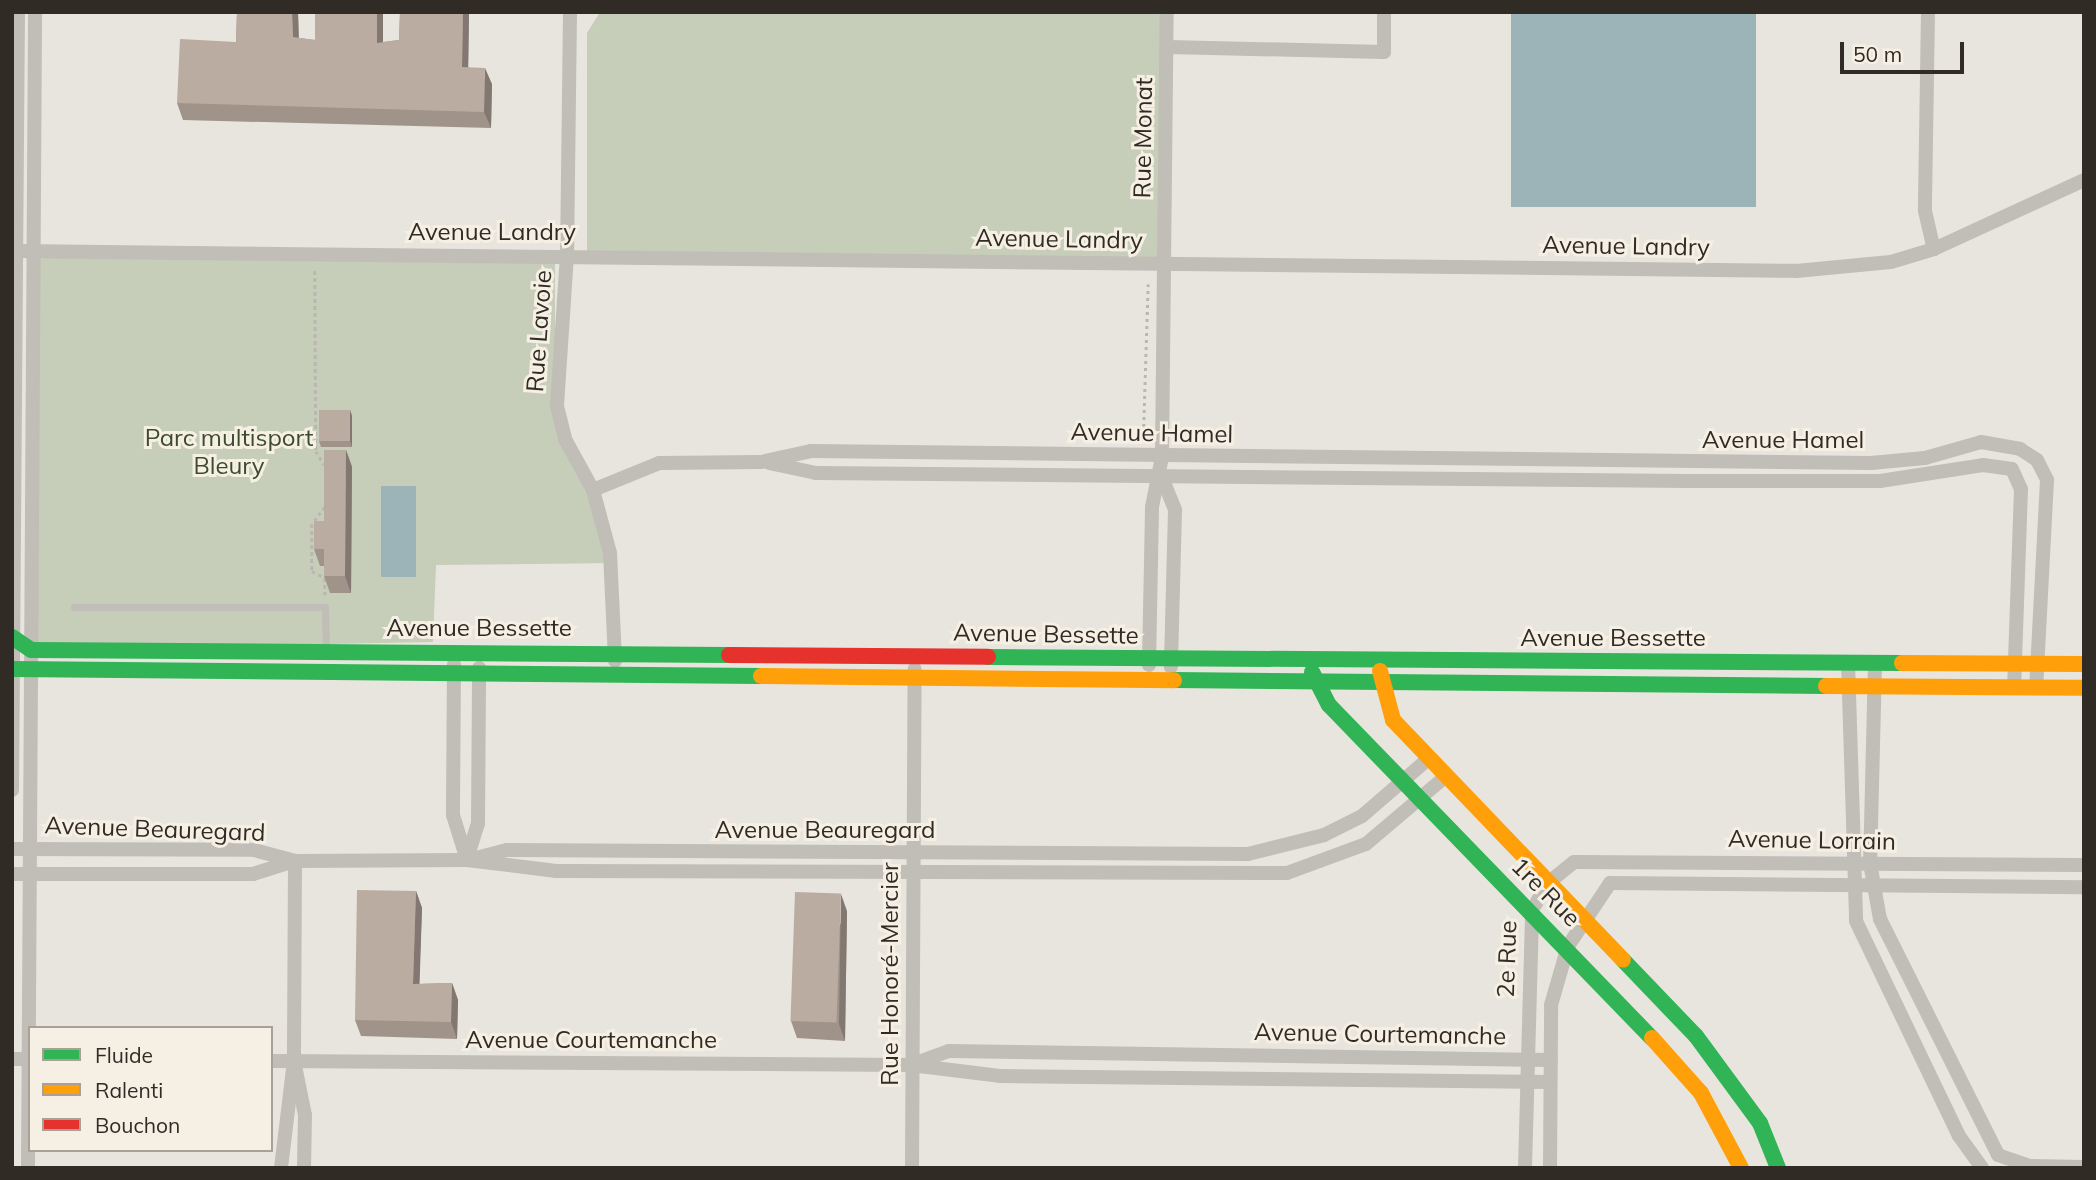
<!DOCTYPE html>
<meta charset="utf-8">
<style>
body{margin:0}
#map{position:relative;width:2096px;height:1180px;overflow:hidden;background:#e8e5de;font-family:Mulish,sans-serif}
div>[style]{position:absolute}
.green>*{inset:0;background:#c6cdb9}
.water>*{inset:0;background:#9cb4b8;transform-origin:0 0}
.path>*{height:2.5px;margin-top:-1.25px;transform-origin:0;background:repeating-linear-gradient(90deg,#bab6b0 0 3.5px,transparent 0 7px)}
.lane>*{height:7px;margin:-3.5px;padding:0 3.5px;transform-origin:3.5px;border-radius:3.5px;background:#c1bdb7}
.street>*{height:14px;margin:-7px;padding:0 7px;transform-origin:7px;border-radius:7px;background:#c1bdb7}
.fast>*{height:16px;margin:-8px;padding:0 8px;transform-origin:8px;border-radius:8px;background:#30b455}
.slow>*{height:16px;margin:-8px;padding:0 8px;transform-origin:8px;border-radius:8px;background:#ff9f0a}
.jam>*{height:16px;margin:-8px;padding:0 8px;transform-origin:8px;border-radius:8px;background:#e5322d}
.wall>*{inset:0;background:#a0948a}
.shaded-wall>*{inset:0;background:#827871}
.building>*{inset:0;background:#baaca1;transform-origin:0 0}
span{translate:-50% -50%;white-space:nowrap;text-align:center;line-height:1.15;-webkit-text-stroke:6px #f6f0e4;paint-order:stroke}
.street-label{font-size:24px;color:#312b26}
.park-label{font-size:24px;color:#3c4c2d}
.frame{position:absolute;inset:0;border:14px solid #312b26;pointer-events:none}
.legend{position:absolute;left:28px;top:1026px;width:245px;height:126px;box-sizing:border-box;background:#f6f0e4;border:2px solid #a7a198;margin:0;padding:9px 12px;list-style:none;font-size:21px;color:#312b26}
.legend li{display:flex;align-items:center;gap:14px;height:35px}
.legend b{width:35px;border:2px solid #a7a198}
.scale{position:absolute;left:1840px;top:42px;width:124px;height:32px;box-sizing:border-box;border:4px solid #312b26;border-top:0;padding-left:9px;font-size:21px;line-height:24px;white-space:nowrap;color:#312b26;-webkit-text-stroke:5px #f6f0e4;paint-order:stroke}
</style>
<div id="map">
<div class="green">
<div style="clip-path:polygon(600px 12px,1165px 12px,1163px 266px,587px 263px,587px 33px)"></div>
<div style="clip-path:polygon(36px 251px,555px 262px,555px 401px,617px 563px,436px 565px,433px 642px,31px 650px)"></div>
</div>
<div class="water">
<div style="left:1511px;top:12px;width:245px;height:195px"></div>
<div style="left:381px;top:486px;width:35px;height:91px"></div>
</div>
<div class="path">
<div style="left:315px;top:271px;width:180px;rotate:89.7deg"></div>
<div style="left:316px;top:451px;width:16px;rotate:60deg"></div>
<div style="left:1143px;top:441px;width:157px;rotate:-88.2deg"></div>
<div style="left:325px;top:507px;width:21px;rotate:127deg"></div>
<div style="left:312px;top:524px;width:47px;rotate:90deg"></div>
<div style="left:312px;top:571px;width:15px;rotate:28deg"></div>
<div style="left:325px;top:578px;width:17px;rotate:90deg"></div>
</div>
<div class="lane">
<div style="left:74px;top:607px;width:251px"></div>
<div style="left:325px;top:607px;width:44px;rotate:88.7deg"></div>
</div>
<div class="street">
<div style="left:570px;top:12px;width:243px;rotate:90.7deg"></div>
<div style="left:567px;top:255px;width:151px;rotate:93.8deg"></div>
<div style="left:557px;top:406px;width:34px;rotate:76deg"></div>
<div style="left:565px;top:439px;width:58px;rotate:61.2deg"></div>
<div style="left:593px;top:490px;width:65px;rotate:74.9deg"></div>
<div style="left:610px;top:553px;width:108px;rotate:87.3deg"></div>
<div style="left:1928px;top:12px;width:199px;rotate:90.9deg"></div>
<div style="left:1925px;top:211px;width:39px;rotate:77deg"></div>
<div style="left:1167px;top:47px;width:217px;rotate:1.3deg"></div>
<div style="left:1384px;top:52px;width:40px;rotate:-90deg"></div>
<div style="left:17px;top:251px;width:1779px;rotate:0.64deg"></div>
<div style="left:1796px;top:271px;width:95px;rotate:-5.4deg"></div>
<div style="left:1891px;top:262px;width:45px;rotate:-16.8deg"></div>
<div style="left:1934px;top:249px;width:165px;rotate:-24.7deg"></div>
<div style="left:769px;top:463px;width:48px;rotate:12deg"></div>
<div style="left:816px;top:473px;width:872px;rotate:0.53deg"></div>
<div style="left:1688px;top:481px;width:192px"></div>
<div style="left:1880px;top:481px;width:104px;rotate:-8.8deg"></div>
<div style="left:1983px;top:465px;width:29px;rotate:8deg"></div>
<div style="left:2012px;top:469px;width:22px;rotate:66deg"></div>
<div style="left:2021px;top:489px;width:198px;rotate:92deg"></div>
<div style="left:1161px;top:475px;width:38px;rotate:68deg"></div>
<div style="left:1175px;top:510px;width:157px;rotate:91.5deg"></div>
<div style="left:593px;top:490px;width:71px;rotate:-22.2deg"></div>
<div style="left:659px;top:463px;width:102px;rotate:-0.6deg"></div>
<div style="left:761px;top:462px;width:51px;rotate:-12.4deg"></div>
<div style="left:811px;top:451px;width:1060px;rotate:0.65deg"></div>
<div style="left:1871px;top:463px;width:54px;rotate:-5.3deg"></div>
<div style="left:1925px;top:458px;width:58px;rotate:-15.9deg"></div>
<div style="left:1981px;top:442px;width:40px;rotate:10deg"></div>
<div style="left:2020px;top:449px;width:20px;rotate:33deg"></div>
<div style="left:2037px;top:460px;width:22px;rotate:63deg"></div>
<div style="left:2047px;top:480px;width:208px;rotate:93deg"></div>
<div style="left:1848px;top:662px;width:259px;rotate:88.2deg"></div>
<div style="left:1856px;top:921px;width:238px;rotate:64.4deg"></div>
<div style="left:1959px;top:1136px;width:39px;rotate:54deg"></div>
<div style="left:1875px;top:663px;width:200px;rotate:91.4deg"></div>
<div style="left:1870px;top:863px;width:57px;rotate:79.9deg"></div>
<div style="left:1880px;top:919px;width:264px;rotate:63.4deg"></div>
<div style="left:1998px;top:1155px;width:34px;rotate:19deg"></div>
<div style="left:2030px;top:1166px;width:54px;rotate:1.1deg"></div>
<div style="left:454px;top:664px;width:151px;rotate:90.4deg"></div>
<div style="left:453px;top:815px;width:47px;rotate:72.7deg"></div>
<div style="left:1149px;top:665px;width:158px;rotate:-88.9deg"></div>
<div style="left:1152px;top:507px;width:51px;rotate:-78.7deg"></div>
<div style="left:1162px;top:457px;width:445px;rotate:-89.4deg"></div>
<div style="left:12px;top:790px;width:778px;rotate:-89.56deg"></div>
<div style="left:12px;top:849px;width:242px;rotate:0.2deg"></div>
<div style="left:254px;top:850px;width:42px;rotate:15deg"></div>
<div style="left:295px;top:861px;width:172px;rotate:-0.3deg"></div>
<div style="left:467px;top:860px;width:90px;rotate:7deg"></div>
<div style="left:556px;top:871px;width:731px;rotate:0.16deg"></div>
<div style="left:1287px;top:873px;width:84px;rotate:-20.2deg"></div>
<div style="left:1366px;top:844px;width:104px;rotate:-40.3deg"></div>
<div style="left:467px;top:859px;width:37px;rotate:-73deg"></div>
<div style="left:478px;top:824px;width:156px;rotate:-89.6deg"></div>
<div style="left:468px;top:860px;width:40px;rotate:-14.4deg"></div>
<div style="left:507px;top:850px;width:741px;rotate:0.31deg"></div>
<div style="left:1248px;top:854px;width:78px;rotate:-14deg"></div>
<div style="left:1324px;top:835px;width:42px;rotate:-26.6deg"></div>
<div style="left:1362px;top:816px;width:87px;rotate:-40.8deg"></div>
<div style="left:295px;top:861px;width:200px;rotate:90.3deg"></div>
<div style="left:294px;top:1061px;width:55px;rotate:78.5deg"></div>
<div style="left:305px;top:1115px;width:53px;rotate:91.1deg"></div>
<div style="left:12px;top:874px;width:241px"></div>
<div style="left:253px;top:874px;width:43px;rotate:-17.6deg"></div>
<div style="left:12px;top:1059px;width:18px"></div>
<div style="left:271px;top:1061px;width:640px;rotate:0.36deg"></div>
<div style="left:911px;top:1065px;width:91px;rotate:7deg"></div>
<div style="left:1001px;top:1076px;width:549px;rotate:0.63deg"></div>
<div style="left:913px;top:1064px;width:38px;rotate:-20deg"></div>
<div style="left:949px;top:1051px;width:602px;rotate:0.86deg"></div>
<div style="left:28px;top:1168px;width:1156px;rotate:-89.65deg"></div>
<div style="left:281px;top:1168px;width:100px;rotate:-83.1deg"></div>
<div style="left:912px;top:1168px;width:499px;rotate:-89.7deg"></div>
<div style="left:1525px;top:1168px;width:258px;rotate:-88.4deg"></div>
<div style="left:1532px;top:910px;width:31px;rotate:-59deg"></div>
<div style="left:1548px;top:883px;width:33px;rotate:-39deg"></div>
<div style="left:1574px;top:862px;width:510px;rotate:0.34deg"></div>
<div style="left:1550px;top:1168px;width:163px;rotate:-89.6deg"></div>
<div style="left:1551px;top:1005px;width:61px;rotate:-73.9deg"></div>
<div style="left:1568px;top:946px;width:76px;rotate:-56.3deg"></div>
<div style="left:1610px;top:883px;width:474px;rotate:0.5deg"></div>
</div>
<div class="fast">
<div style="left:12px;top:637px;width:23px;rotate:34deg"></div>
<div style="left:31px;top:650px;width:698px;rotate:0.41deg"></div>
<div style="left:988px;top:657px;width:914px;rotate:0.38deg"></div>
<div style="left:12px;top:669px;width:749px;rotate:0.54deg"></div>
<div style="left:1312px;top:672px;width:37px;rotate:63deg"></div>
<div style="left:1329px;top:705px;width:464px;rotate:45.9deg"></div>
<div style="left:1174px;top:680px;width:652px;rotate:0.53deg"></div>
<div style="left:1623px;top:960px;width:105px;rotate:46.2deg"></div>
<div style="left:1696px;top:1036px;width:108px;rotate:53.7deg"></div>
<div style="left:1760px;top:1123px;width:48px;rotate:68.2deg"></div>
</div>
<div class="slow">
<div style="left:1902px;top:663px;width:182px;rotate:0.3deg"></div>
<div style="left:1380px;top:671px;width:51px;rotate:75.1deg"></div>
<div style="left:1393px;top:720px;width:332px;rotate:46.2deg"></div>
<div style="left:761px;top:676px;width:413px;rotate:0.6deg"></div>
<div style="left:1826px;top:686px;width:258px;rotate:0.4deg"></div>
<div style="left:1652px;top:1038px;width:74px;rotate:48.3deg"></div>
<div style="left:1701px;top:1093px;width:85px;rotate:61.9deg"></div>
</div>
<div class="jam">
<div style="left:729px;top:655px;width:259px;rotate:0.4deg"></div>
</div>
<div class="wall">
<div style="clip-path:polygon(237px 12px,298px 12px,299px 38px,315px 40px,315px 12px,383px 12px,383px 42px,399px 40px,400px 12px,469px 12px,468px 67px,492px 84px,491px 128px,183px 120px,177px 103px,236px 42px)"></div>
<div style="clip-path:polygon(350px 410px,352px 416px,352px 447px,321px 447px,319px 441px)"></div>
<div style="clip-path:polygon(346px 450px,352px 467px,351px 593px,330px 593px,324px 576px,324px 566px,320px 566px,314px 549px,324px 521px)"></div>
<div style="clip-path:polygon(416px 891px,422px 908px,419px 984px,452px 983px,458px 1000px,457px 1039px,361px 1036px,355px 1020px)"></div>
<div style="clip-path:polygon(847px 911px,845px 1041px,797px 1038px,791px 1021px)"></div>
</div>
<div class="shaded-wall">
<div style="clip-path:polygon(292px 12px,298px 12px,299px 54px,293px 37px)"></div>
<div style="clip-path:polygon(377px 12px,383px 12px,383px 59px,377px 43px)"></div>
<div style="clip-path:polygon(463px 12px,469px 12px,468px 84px,462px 67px)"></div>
<div style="clip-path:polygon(485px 68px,492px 84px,491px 128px,484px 112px)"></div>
<div style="clip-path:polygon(350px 410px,352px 416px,352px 447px,350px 441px)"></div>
<div style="clip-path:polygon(346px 450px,352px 467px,351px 593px,345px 576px)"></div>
<div style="clip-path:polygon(416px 891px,422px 908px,419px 1001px,413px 984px)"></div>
<div style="clip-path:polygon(841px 894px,847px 911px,845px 1041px,839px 1024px)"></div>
<div style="clip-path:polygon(452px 983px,458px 1000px,457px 1039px,451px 1022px)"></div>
</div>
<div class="building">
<div style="clip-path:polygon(237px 12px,292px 12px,293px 37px,315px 40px,315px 12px,377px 12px,377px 43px,399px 40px,400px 12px,463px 12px,462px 67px,485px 68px,484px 112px,177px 103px,180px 39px,236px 42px)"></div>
<div style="left:319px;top:410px;width:31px;height:31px"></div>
<div style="clip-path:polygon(324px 450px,346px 450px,345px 576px,324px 576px,324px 549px,314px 549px,314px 521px,324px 521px)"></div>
<div style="clip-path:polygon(357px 890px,416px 891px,413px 984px,452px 983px,451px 1022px,355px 1020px)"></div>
<div style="left:795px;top:892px;width:46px;height:129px;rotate:2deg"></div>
</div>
<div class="street-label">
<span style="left:1143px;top:138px;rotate:-89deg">Rue Monat</span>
<span style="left:492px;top:232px">Avenue Landry</span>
<span style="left:1059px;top:239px;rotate:1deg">Avenue Landry</span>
<span style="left:1626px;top:246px;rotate:1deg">Avenue Landry</span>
<span style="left:539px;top:331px;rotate:-86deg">Rue Lavoie</span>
<span style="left:1152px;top:433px;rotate:1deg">Avenue Hamel</span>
<span style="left:1783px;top:440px">Avenue Hamel</span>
<span style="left:479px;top:628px">Avenue Bessette</span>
<span style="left:1046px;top:634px;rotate:1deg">Avenue Bessette</span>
<span style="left:1613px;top:638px">Avenue Bessette</span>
<span style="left:155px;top:829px;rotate:2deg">Avenue Beauregard</span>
<span style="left:825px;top:830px">Avenue Beauregard</span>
<span style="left:1812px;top:840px;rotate:1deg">Avenue Lorrain</span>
<span style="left:1546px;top:892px;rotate:45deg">1re Rue</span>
<span style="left:1507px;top:959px;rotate:-88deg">2e Rue</span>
<span style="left:890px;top:974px;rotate:-90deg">Rue Honoré-Mercier</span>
<span style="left:1380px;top:1034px;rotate:1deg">Avenue Courtemanche</span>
<span style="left:591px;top:1040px">Avenue Courtemanche</span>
</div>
<div class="park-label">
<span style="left:229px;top:452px">Parc multisport<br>Bleury</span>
</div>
<div class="frame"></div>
<ul class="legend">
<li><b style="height:9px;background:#30b455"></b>Fluide</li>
<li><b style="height:9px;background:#ff9f0a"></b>Ralenti</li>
<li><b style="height:9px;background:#e5322d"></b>Bouchon</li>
</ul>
<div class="scale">50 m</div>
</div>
